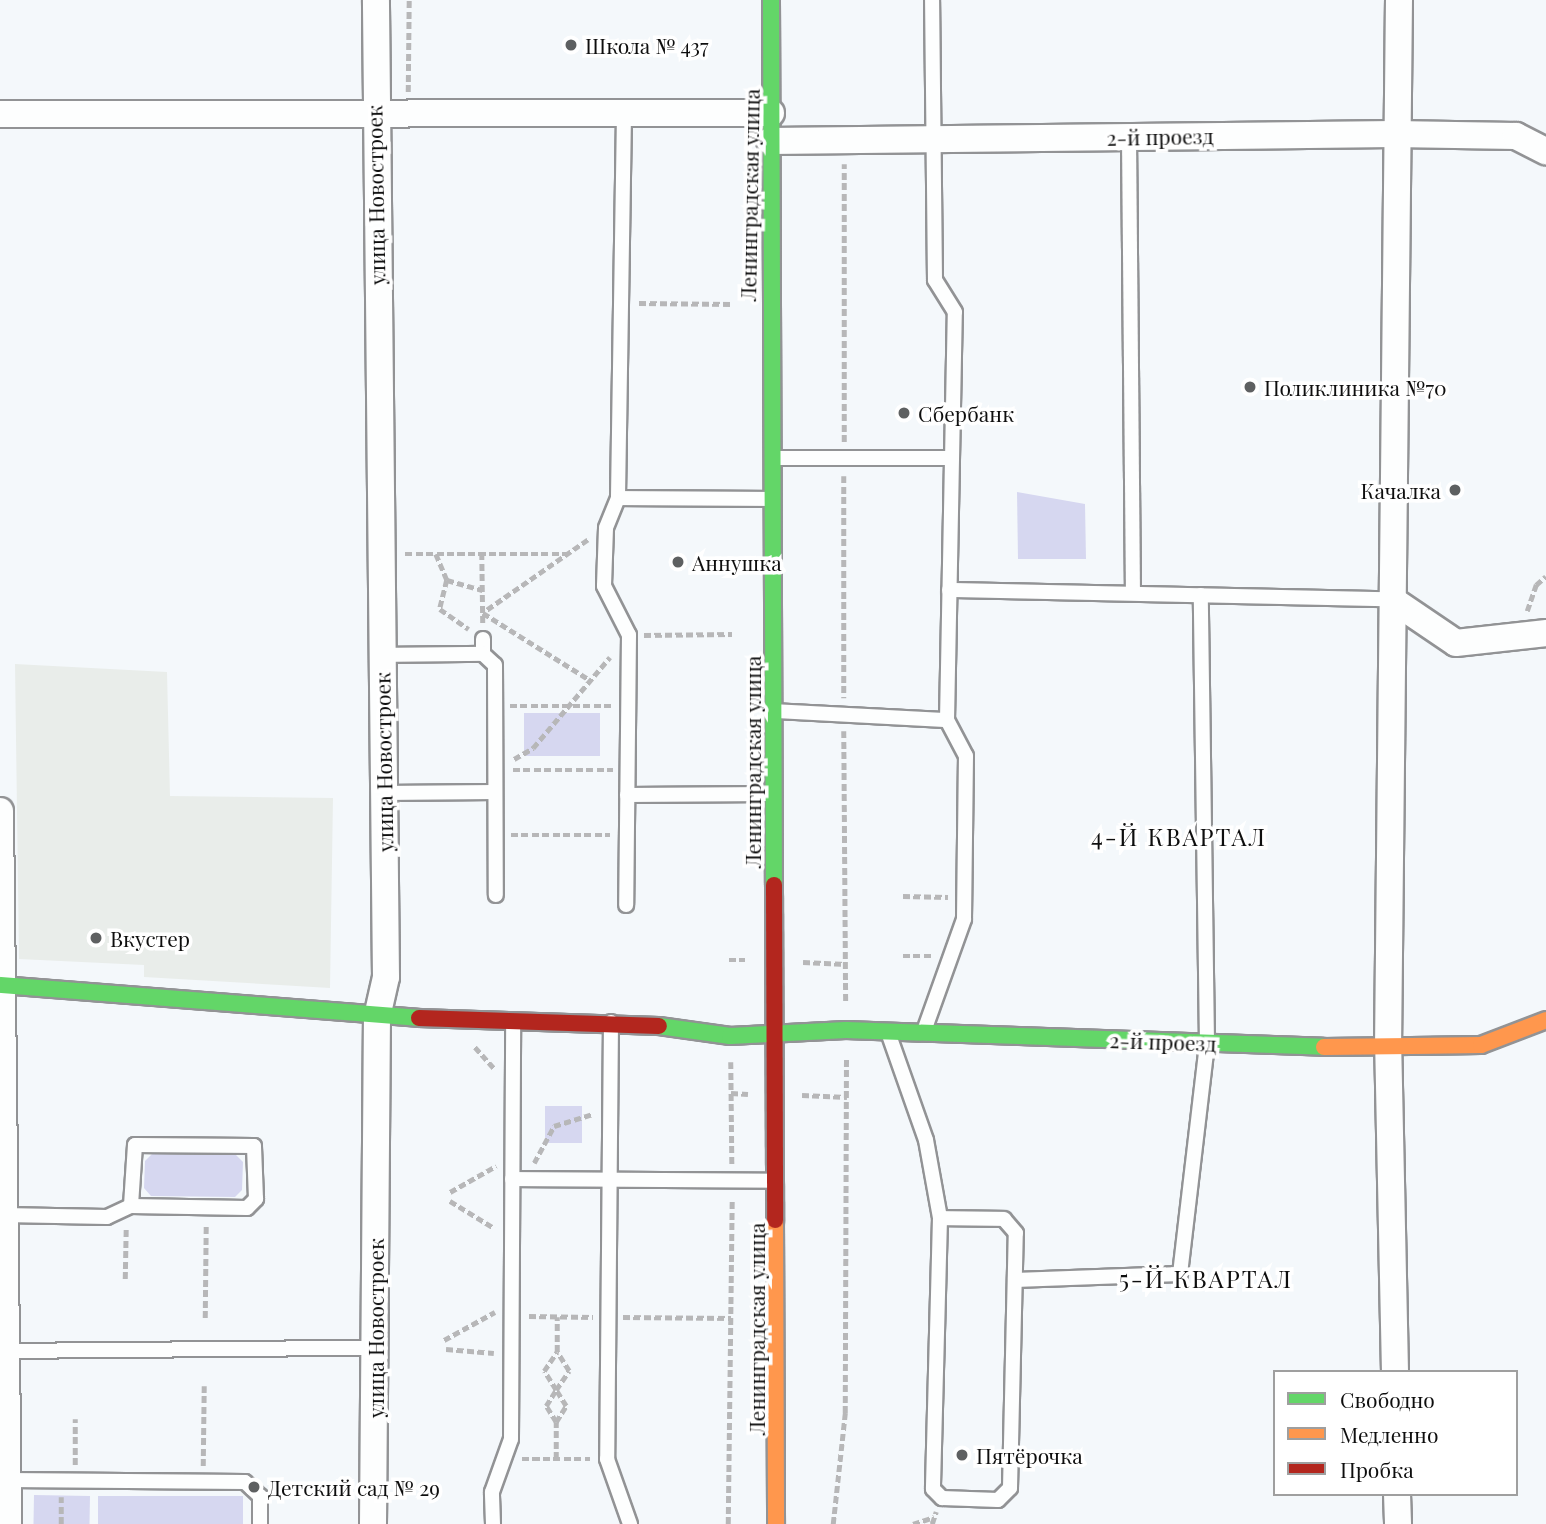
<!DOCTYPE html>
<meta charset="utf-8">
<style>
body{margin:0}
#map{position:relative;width:1546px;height:1524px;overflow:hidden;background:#f4f8fb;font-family:"Playfair Display",serif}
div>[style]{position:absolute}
.industrial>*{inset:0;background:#e9edea}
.green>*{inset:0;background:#d6d7f0;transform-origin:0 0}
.path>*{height:4.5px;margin-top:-2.25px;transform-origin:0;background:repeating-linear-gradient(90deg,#b7b7b8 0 7px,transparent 0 10.5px)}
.roads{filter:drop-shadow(2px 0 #929395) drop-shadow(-2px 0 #929395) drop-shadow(0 2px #929395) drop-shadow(0 -2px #929395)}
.lane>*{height:14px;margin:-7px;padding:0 7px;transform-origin:7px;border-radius:7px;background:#fdfefe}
.street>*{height:26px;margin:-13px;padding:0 13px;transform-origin:13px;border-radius:13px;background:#fdfefe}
.fast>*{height:16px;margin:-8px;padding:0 8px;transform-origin:8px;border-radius:8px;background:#63d668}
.slow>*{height:16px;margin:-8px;padding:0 8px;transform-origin:8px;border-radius:8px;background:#ff974d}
.jam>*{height:16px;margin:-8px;padding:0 8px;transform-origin:8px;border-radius:8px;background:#b3261e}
.dots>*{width:19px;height:19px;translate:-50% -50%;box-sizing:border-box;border:4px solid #fff;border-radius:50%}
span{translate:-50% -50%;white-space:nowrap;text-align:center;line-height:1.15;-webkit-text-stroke:7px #fff;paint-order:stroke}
.poi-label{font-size:21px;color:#0e0e0e}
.left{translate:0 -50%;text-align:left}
.right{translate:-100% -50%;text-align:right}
.street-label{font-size:21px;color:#0e0e0e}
.quarter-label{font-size:24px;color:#0e0e0e;letter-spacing:2px}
.legend{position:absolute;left:1273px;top:1370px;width:245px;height:126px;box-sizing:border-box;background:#fff;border:2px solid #9f9f9f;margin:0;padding:9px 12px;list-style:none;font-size:21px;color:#0e0e0e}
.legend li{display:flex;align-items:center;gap:14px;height:35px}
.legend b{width:35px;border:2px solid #9f9f9f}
</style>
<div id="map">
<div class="industrial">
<div style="clip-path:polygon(15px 664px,167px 672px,170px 796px,333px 798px,330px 988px,144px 977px,144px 965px,19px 959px)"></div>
</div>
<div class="green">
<div style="clip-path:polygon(1017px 492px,1085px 504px,1086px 559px,1018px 559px)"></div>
<div style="left:524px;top:713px;width:76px;height:43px"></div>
<div style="left:545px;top:1106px;width:37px;height:37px"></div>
<div style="clip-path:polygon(152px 1154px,236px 1155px,243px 1162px,242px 1190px,235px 1197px,151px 1196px,144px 1188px,145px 1161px)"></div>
<div style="left:34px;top:1495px;width:56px;height:29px;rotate:1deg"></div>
<div style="left:98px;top:1496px;width:145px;height:28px"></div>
</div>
<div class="path">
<div style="left:408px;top:92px;width:92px;rotate:-89.4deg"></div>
<div style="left:639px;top:303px;width:93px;rotate:0.6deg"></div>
<div style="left:844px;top:442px;width:278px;rotate:-90deg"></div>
<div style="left:844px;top:476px;width:222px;rotate:90deg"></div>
<div style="left:588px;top:540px;width:128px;rotate:145.2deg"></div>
<div style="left:483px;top:613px;width:126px;rotate:32.1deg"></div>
<div style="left:482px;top:553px;width:71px;rotate:89.2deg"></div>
<div style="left:405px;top:554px;width:163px"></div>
<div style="left:436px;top:554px;width:28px;rotate:67deg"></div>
<div style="left:447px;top:580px;width:37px;rotate:16deg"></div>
<div style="left:447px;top:580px;width:30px;rotate:104deg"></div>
<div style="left:440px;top:609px;width:35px;rotate:35deg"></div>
<div style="left:1527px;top:611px;width:28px;rotate:-71deg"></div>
<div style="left:1536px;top:585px;width:13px;rotate:-42deg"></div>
<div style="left:644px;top:635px;width:88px;rotate:-0.7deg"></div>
<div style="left:510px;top:706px;width:103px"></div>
<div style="left:844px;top:731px;width:271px;rotate:89.6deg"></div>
<div style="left:514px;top:759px;width:22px;rotate:-30deg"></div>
<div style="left:533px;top:748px;width:119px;rotate:-49.8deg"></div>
<div style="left:513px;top:770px;width:100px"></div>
<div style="left:511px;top:835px;width:99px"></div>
<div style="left:903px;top:896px;width:45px;rotate:1.3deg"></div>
<div style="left:903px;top:956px;width:31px"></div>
<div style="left:729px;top:960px;width:16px"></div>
<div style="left:803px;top:962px;width:43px;rotate:2.7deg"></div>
<div style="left:475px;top:1047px;width:30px;rotate:48deg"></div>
<div style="left:731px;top:1062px;width:103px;rotate:89.4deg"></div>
<div style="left:731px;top:1093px;width:17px;rotate:3deg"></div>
<div style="left:802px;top:1095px;width:45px;rotate:2.5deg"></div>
<div style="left:534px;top:1163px;width:42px;rotate:-61.6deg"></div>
<div style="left:554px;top:1126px;width:41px;rotate:-17.1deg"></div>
<div style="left:450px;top:1192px;width:53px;rotate:-29.5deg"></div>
<div style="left:450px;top:1201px;width:52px;rotate:31.5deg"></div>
<div style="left:125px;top:1279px;width:51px;rotate:-88.9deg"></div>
<div style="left:529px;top:1316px;width:64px;rotate:0.9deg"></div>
<div style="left:623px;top:1317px;width:108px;rotate:0.5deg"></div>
<div style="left:205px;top:1318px;width:94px;rotate:-89.4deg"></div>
<div style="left:444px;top:1340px;width:58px;rotate:-28.8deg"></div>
<div style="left:446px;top:1349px;width:48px;rotate:4.8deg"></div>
<div style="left:556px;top:1422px;width:19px;rotate:-58deg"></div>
<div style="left:566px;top:1406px;width:19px;rotate:-122deg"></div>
<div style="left:556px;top:1390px;width:23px;rotate:-56deg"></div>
<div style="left:569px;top:1371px;width:22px;rotate:-122deg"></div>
<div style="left:557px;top:1352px;width:35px;rotate:-90deg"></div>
<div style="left:522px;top:1459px;width:68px"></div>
<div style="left:556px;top:1459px;width:37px;rotate:-90deg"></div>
<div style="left:556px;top:1422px;width:19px;rotate:-122deg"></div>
<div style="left:546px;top:1406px;width:19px;rotate:-58deg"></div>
<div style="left:556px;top:1390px;width:22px;rotate:-122deg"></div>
<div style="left:544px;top:1371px;width:23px;rotate:-56deg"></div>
<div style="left:75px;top:1465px;width:46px;rotate:-90deg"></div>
<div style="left:203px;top:1466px;width:80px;rotate:-89.3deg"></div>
<div style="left:61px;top:1524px;width:27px;rotate:-90deg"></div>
<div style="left:728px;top:1524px;width:325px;rotate:-89.3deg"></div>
<div style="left:833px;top:1524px;width:112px;rotate:-83.8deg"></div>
<div style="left:845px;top:1413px;width:356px;rotate:-89.8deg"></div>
<div style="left:913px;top:1524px;width:22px;rotate:-18deg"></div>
<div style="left:932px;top:1524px;width:13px;rotate:-72deg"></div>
</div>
<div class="roads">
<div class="lane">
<div style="left:624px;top:114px;width:384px;rotate:90.9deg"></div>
<div style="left:618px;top:498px;width:32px;rotate:112deg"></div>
<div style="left:606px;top:528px;width:58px;rotate:92deg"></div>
<div style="left:604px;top:586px;width:55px;rotate:63deg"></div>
<div style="left:629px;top:635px;width:270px;rotate:90.6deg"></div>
<div style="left:1129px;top:137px;width:456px;rotate:89.5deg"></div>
<div style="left:774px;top:458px;width:178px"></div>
<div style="left:618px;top:498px;width:153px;rotate:0.4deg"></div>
<div style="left:949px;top:590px;width:442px;rotate:1.2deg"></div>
<div style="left:483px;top:639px;width:15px;rotate:90deg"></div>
<div style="left:483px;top:654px;width:16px;rotate:43deg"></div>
<div style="left:495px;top:665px;width:230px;rotate:89.8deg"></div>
<div style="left:381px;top:655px;width:102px;rotate:-0.6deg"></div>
<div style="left:774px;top:711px;width:173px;rotate:3deg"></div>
<div style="left:383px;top:793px;width:112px;rotate:-0.5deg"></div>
<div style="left:627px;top:795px;width:144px;rotate:-0.4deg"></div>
<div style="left:611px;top:1022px;width:437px;rotate:90.5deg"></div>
<div style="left:607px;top:1459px;width:69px;rotate:70.5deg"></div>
<div style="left:924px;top:1031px;width:119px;rotate:-70.3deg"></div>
<div style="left:964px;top:919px;width:163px;rotate:-89.3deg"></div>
<div style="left:966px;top:756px;width:41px;rotate:-117.8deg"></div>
<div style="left:947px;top:720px;width:408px;rotate:-88.9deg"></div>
<div style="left:955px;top:312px;width:38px;rotate:-122deg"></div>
<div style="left:935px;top:280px;width:280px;rotate:-90.6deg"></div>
<div style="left:889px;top:1035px;width:111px;rotate:70.6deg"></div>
<div style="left:926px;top:1140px;width:79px;rotate:79.8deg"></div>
<div style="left:940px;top:1218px;width:271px;rotate:91.5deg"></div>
<div style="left:933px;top:1489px;width:13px;rotate:45deg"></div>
<div style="left:942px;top:1498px;width:56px;rotate:2deg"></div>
<div style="left:998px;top:1500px;width:17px;rotate:-45deg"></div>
<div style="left:1010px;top:1488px;width:255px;rotate:-88.7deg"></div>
<div style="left:1016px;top:1233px;width:18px;rotate:-131deg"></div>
<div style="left:1004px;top:1219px;width:64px;rotate:-179.1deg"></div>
<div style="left:512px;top:1179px;width:261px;rotate:0.4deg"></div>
<div style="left:4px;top:1215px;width:103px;rotate:1.1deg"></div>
<div style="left:107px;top:1217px;width:26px;rotate:-25deg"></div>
<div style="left:131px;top:1206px;width:116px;rotate:1deg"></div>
<div style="left:247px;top:1208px;width:13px;rotate:-45deg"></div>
<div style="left:256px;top:1199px;width:53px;rotate:-92.2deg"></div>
<div style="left:254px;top:1146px;width:119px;rotate:-179.5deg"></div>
<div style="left:135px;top:1145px;width:61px;rotate:93.8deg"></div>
<div style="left:1015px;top:1280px;width:165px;rotate:-2.1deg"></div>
<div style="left:1180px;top:1274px;width:233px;rotate:-83.3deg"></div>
<div style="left:1207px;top:1043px;width:448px;rotate:-90.8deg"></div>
<div style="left:1px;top:1351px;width:373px;rotate:-0.5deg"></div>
<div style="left:8px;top:1480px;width:237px;rotate:0.5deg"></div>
<div style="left:245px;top:1482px;width:21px;rotate:43deg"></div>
<div style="left:260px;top:1496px;width:28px;rotate:90deg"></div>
<div style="left:493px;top:1524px;width:32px;rotate:-92deg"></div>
<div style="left:492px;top:1492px;width:56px;rotate:-70.3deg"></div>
<div style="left:511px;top:1439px;width:418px;rotate:-89.7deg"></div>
</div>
<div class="street">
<div style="left:0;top:114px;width:771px;rotate:-0.07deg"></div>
<div style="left:770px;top:141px;width:624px;rotate:-0.64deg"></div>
<div style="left:1394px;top:134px;width:122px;rotate:0.9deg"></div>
<div style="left:1516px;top:136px;width:34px;rotate:27deg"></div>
<div style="left:1391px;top:599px;width:78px;rotate:34.1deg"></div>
<div style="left:1456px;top:643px;width:91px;rotate:-6.3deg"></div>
<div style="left:0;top:811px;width:713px;rotate:89.36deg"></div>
<div style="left:1395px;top:1372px;width:323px;rotate:-91.2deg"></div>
<div style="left:1388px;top:1049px;width:1049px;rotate:-89.4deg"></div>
<div style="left:1397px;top:1494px;width:30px;rotate:88deg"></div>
<div style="left:373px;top:1524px;width:507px;rotate:-89.55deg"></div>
<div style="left:377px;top:1017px;width:41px;rotate:-77.3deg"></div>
<div style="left:386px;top:977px;width:977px;rotate:-90.59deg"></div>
</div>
<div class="fast">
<div style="left:771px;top:0;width:885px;rotate:89.81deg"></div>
<div style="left:0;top:985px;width:420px;rotate:4.5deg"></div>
<div style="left:659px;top:1026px;width:72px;rotate:8deg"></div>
<div style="left:730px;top:1036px;width:116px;rotate:-3deg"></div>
<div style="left:846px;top:1030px;width:478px;rotate:2deg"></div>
</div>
<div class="slow">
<div style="left:1324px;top:1047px;width:157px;rotate:-0.7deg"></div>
<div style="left:1481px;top:1045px;width:70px;rotate:-21deg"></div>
<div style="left:775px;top:1220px;width:304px;rotate:89.8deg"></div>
</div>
<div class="jam">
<div style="left:774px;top:885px;width:335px;rotate:89.8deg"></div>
<div style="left:419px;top:1018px;width:240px;rotate:1.9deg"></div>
</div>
</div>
<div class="dots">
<div style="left:571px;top:45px;background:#5e6061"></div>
<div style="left:1250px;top:387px;background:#5e6061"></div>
<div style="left:904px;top:413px;background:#5e6061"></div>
<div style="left:1455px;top:490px;background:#5e6061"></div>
<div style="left:678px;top:562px;background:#5e6061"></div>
<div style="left:96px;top:938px;background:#5e6061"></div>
<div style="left:962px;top:1455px;background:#5e6061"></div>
<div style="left:254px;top:1487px;background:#5e6061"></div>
</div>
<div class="poi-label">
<span class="left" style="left:585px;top:45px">Школа № 437</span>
<span class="left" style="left:1264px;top:387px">Поликлиника №70</span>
<span class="left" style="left:918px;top:413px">Сбербанк</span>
<span class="right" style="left:1441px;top:490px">Качалка</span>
<span class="left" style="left:692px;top:562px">Аннушка</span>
<span class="left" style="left:110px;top:938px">Вкустер</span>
<span class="left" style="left:976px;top:1455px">Пятёрочка</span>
<span class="left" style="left:268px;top:1487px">Детский сад № 29</span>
</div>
<div class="street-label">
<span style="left:1160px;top:136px;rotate:-1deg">2-й проезд</span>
<span style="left:375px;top:195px;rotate:-91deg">улица Новостроек</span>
<span style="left:749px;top:195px;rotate:-89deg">Ленинградская улица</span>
<span style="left:383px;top:762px;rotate:-91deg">улица Новостроек</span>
<span style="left:752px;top:762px;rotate:-90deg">Ленинградская улица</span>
<span style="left:1163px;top:1041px;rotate:2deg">2-й проезд</span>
<span style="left:375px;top:1328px;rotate:-90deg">улица Новостроек</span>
<span style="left:756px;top:1329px;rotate:-90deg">Ленинградская улица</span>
</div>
<div class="quarter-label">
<span style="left:1179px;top:837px">4-Й КВАРТАЛ</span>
<span style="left:1206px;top:1279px">5-Й КВАРТАЛ</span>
</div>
<ul class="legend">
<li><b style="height:9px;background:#63d668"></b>Свободно</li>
<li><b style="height:9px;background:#ff974d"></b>Медленно</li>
<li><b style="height:9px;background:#b3261e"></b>Пробка</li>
</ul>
</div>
